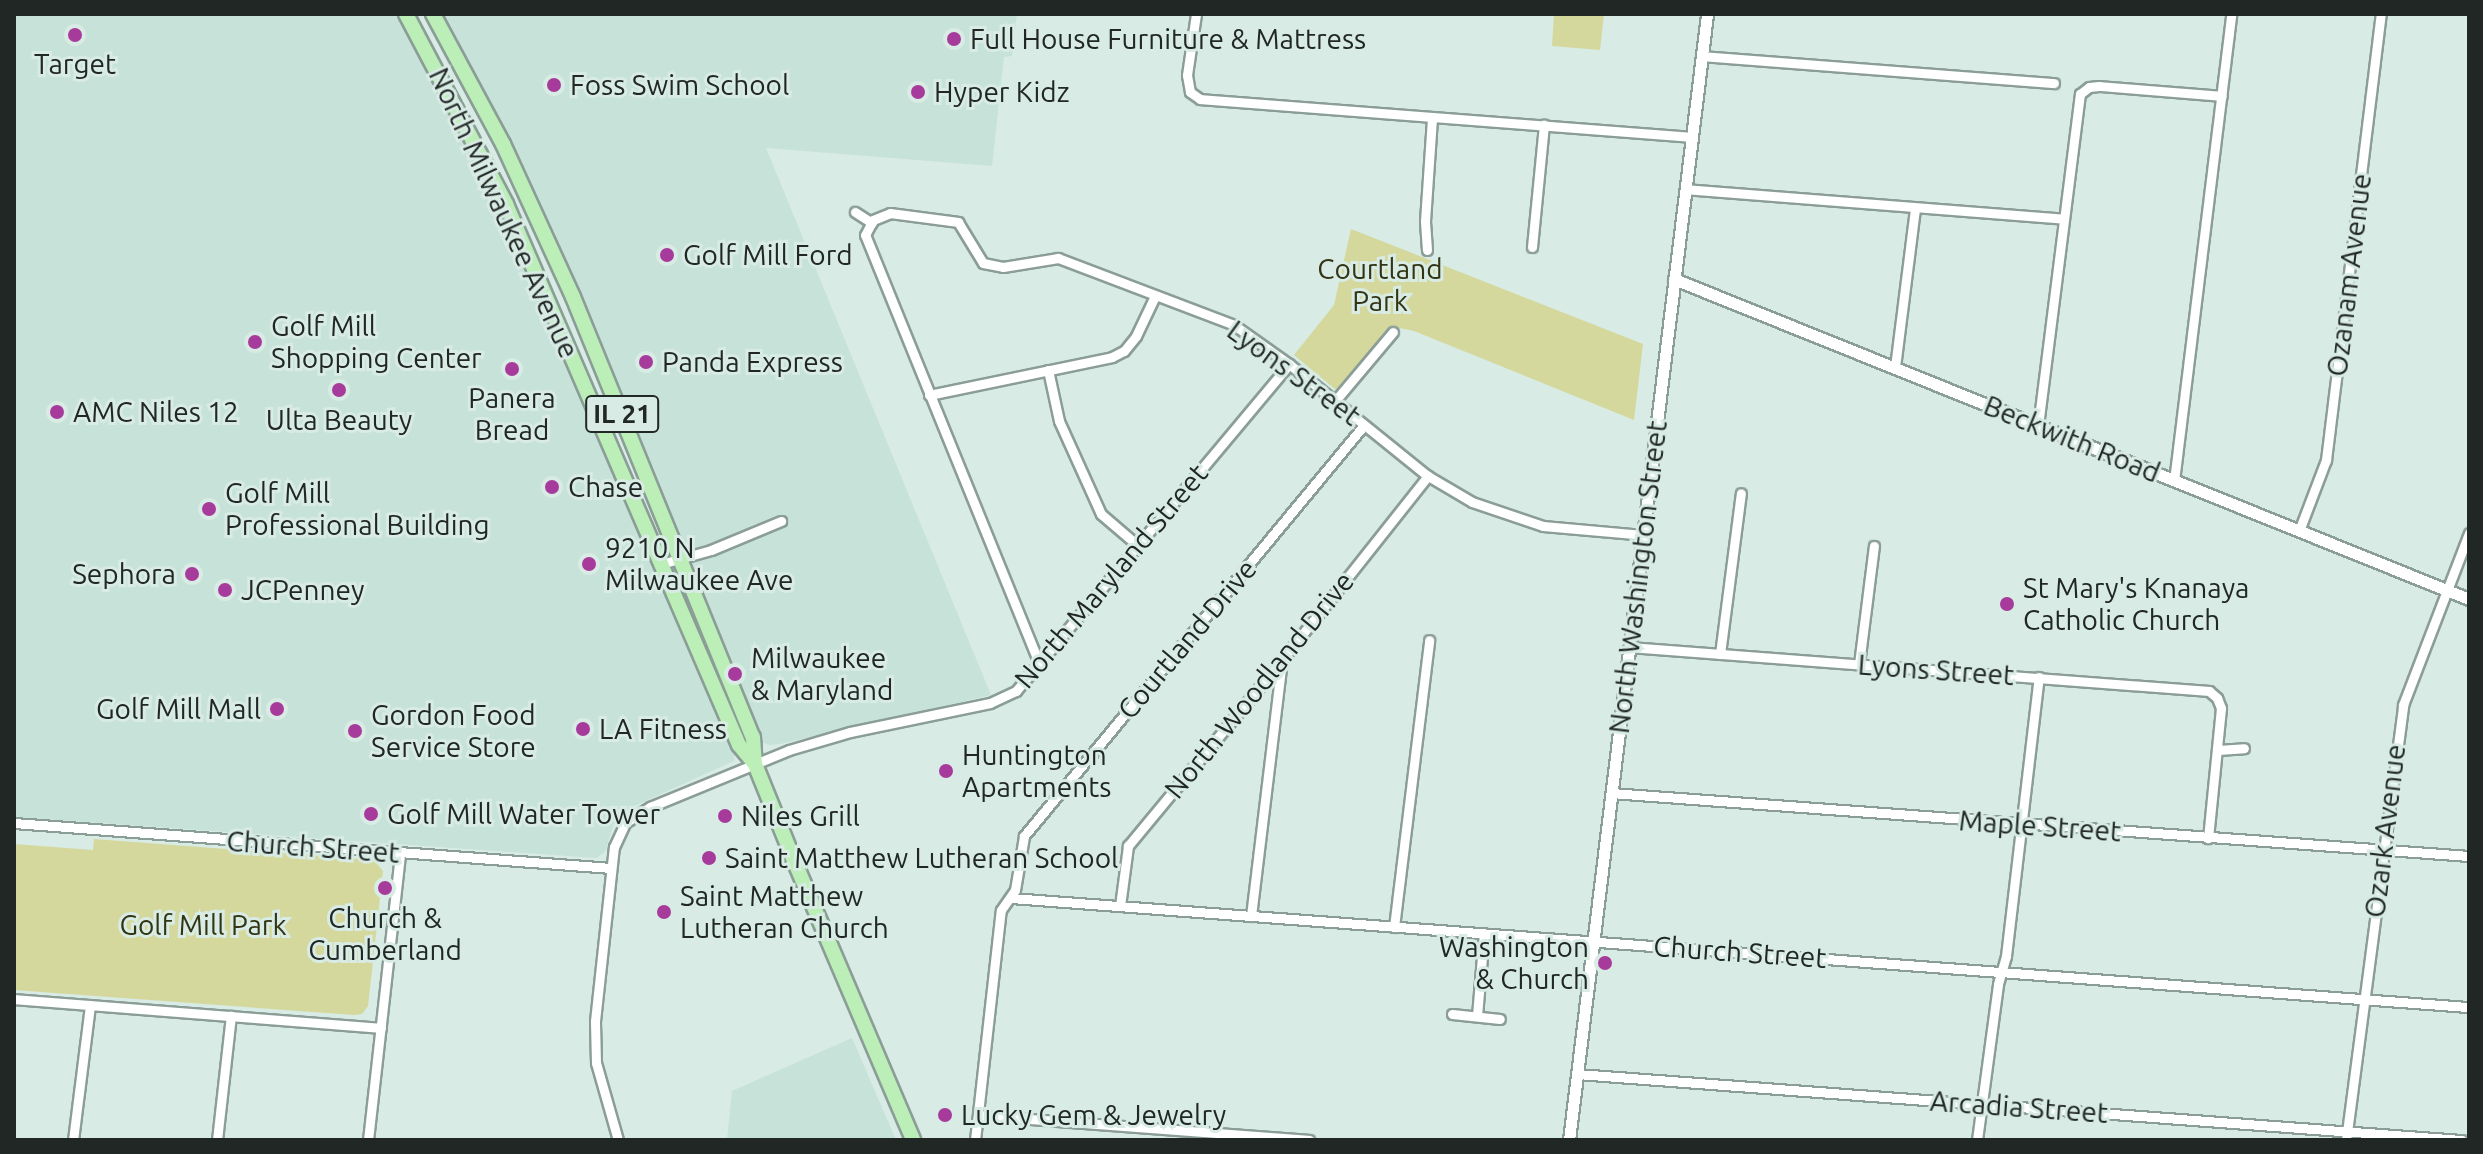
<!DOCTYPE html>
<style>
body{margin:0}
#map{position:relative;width:2483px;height:1154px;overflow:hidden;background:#d8ebe4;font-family:Ubuntu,sans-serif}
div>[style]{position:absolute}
.built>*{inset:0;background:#c7e2d8}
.green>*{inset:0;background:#d4d89c}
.roads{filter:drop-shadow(2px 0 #8b9d97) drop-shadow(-2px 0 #8b9d97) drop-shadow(0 2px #8b9d97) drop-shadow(0 -2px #8b9d97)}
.minor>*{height:9px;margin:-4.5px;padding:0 4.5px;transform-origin:4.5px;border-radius:4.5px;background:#fff}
.tertiary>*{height:11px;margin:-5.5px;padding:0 5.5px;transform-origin:5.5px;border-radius:5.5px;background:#fff}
.primary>*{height:14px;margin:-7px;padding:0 7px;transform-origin:7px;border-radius:7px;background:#bceeb7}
.dots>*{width:22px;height:22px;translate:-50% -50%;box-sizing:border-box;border:4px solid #d8ebe4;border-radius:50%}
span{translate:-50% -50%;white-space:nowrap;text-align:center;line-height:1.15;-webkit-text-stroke:6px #d8ebe4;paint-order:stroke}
.shield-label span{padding:2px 6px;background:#d8ebe4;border:2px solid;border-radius:6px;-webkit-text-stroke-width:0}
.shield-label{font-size:26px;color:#202725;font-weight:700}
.poi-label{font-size:28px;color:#202725}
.left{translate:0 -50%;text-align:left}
.right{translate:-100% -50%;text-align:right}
.street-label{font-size:28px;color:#202725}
.park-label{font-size:28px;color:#333413}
.frame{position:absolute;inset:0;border:16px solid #202725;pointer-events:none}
</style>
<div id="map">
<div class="built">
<div style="clip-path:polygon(14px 14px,397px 14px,487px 182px,614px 466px,630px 516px,664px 586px,735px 750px,734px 761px,630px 808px,615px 820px,605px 852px,596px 858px,14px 817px)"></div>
<div style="clip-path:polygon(443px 14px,1017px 14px,1012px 56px,1004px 57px,992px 166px,766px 148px,991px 695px,780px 744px,769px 745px,760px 741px,556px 236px,506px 132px)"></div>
<div style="clip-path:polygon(852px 1038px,896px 1140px,727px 1140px,732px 1091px)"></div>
</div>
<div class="green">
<div style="clip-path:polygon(1554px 14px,1604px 14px,1600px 50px,1552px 46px)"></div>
<div style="clip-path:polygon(1351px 229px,1643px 344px,1634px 420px,1414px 331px,1390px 326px,1336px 390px,1294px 355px,1334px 305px)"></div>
<div style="clip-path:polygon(94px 839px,374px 860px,383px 871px,368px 1006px,362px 1014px,354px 1015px,14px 990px,14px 844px,93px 850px)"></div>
</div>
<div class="roads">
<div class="minor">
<div style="left:1196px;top:14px;width:62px;rotate:98.4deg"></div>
<div style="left:1187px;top:75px;width:17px;rotate:80deg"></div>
<div style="left:1190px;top:92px;width:12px;rotate:35deg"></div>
<div style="left:1200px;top:99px;width:493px;rotate:4.4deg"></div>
<div style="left:1702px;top:56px;width:353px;rotate:4.4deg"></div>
<div style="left:1685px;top:189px;width:379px;rotate:4.5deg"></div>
<div style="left:855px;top:212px;width:20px;rotate:33deg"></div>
<div style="left:1532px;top:247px;width:123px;rotate:-84.4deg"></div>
<div style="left:1427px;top:250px;width:29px;rotate:-94deg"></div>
<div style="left:1425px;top:221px;width:104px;rotate:-86.1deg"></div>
<div style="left:1895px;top:367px;width:160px;rotate:-82.8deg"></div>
<div style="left:1048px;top:370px;width:52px;rotate:77.8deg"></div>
<div style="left:1059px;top:421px;width:102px;rotate:65.7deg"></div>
<div style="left:1101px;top:514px;width:46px;rotate:40.6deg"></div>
<div style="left:929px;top:395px;width:187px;rotate:-11.7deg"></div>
<div style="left:1112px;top:357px;width:13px;rotate:-27deg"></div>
<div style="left:1124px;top:351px;width:19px;rotate:-51deg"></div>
<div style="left:1136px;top:336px;width:44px;rotate:-64.6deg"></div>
<div style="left:1335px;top:401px;width:90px;rotate:-50deg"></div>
<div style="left:2038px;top:426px;width:335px;rotate:-82.8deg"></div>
<div style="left:2080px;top:94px;width:11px;rotate:-38deg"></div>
<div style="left:2089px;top:87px;width:10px;rotate:-6deg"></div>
<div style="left:2099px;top:86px;width:123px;rotate:4.6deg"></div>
<div style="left:2174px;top:481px;width:470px;rotate:-83deg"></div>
<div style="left:2299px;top:531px;width:76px;rotate:-69.2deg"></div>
<div style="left:2326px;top:460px;width:449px;rotate:-83deg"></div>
<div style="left:661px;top:564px;width:52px;rotate:-15.6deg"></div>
<div style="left:711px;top:550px;width:76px;rotate:-22.5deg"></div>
<div style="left:1629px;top:647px;width:582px;rotate:4.34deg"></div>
<div style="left:2209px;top:691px;width:11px;rotate:41deg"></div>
<div style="left:2217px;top:698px;width:11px;rotate:68deg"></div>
<div style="left:2221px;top:708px;width:131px;rotate:95.7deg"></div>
<div style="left:1720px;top:654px;width:162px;rotate:-82.6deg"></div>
<div style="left:1039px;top:663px;width:462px;rotate:-112.1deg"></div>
<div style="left:865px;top:235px;width:17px;rotate:-62deg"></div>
<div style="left:873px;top:220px;width:18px;rotate:-22deg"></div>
<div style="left:890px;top:213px;width:69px;rotate:7.5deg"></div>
<div style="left:958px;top:222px;width:48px;rotate:58.6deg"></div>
<div style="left:983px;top:263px;width:20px;rotate:11deg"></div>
<div style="left:1003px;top:267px;width:56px;rotate:-9.3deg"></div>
<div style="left:1058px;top:258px;width:188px;rotate:20.8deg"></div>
<div style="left:1234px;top:325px;width:67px;rotate:35.3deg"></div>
<div style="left:1289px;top:364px;width:179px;rotate:38.9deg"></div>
<div style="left:1428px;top:476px;width:51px;rotate:30.6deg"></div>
<div style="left:1472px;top:502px;width:75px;rotate:18.7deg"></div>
<div style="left:1543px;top:526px;width:100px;rotate:5.1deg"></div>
<div style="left:1859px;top:664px;width:119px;rotate:-82.8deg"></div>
<div style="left:2218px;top:750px;width:26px;rotate:-4deg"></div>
<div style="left:1611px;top:793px;width:860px;rotate:4.2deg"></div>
<div style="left:14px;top:823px;width:599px;rotate:4.31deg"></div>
<div style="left:1011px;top:898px;width:1462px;rotate:4.28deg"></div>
<div style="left:1120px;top:906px;width:61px;rotate:-82.4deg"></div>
<div style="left:1128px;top:846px;width:241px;rotate:-50.4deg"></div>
<div style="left:1282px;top:660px;width:235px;rotate:-51.6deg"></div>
<div style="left:1251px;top:916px;width:257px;rotate:-83.1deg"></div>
<div style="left:1394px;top:927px;width:289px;rotate:-83deg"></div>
<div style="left:14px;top:999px;width:368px;rotate:4.5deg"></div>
<div style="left:1452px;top:1014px;width:48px;rotate:5.9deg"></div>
<div style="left:1477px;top:1016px;width:83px;rotate:-85.2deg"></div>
<div style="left:1577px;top:1074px;width:887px;rotate:4.27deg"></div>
<div style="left:978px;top:1115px;width:332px;rotate:4.3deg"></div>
<div style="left:73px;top:1140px;width:136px;rotate:-82.8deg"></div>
<div style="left:217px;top:1140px;width:125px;rotate:-83.6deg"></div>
<div style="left:368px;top:1140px;width:289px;rotate:-83.6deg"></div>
<div style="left:618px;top:1140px;width:80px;rotate:-105.9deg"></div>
<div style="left:596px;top:1063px;width:42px;rotate:-91.4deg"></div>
<div style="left:595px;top:1021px;width:175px;rotate:-83.8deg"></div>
<div style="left:614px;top:847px;width:26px;rotate:-65deg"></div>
<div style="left:625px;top:823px;width:30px;rotate:-33deg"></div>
<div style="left:650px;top:807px;width:150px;rotate:-22.3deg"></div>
<div style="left:789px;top:750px;width:64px;rotate:-16.4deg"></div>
<div style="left:850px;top:732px;width:143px;rotate:-11.7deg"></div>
<div style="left:990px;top:703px;width:29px;rotate:-25deg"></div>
<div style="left:1016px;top:691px;width:426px;rotate:-50.1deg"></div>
<div style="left:975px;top:1140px;width:231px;rotate:-83.6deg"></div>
<div style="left:1001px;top:910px;width:24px;rotate:-55deg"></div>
<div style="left:1015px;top:890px;width:55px;rotate:-80.5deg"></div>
<div style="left:1024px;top:836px;width:533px;rotate:-50.4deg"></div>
<div style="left:1977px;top:1140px;width:157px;rotate:-82.3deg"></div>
<div style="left:1998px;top:984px;width:29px;rotate:-74deg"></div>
<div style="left:2006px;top:956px;width:281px;rotate:-83.3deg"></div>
<div style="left:2346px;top:1140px;width:439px;rotate:-82.5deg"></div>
<div style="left:2403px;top:705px;width:184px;rotate:-69deg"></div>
</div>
<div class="tertiary">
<div style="left:1674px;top:279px;width:857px;rotate:21.93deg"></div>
<div style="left:1569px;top:1140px;width:1134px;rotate:-83.01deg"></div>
</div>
<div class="primary">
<div style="left:406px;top:14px;width:215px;rotate:62.2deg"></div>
<div style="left:506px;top:204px;width:589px;rotate:66.7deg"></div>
<div style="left:739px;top:745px;width:25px;rotate:50deg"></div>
<div style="left:433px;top:14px;width:148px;rotate:61.7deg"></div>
<div style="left:503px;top:144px;width:168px;rotate:65.4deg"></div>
<div style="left:573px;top:297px;width:475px;rotate:67.8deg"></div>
<div style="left:753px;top:737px;width:27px;rotate:86deg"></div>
<div style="left:755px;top:764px;width:101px;rotate:68deg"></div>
<div style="left:793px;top:858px;width:306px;rotate:66.9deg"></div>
</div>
</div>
<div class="dots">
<div style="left:75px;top:35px;background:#a73b9b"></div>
<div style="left:954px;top:39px;background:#a73b9b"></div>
<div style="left:554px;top:85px;background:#a73b9b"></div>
<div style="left:918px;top:92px;background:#a73b9b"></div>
<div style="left:667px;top:255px;background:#a73b9b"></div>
<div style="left:255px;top:342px;background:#a73b9b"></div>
<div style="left:646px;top:362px;background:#a73b9b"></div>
<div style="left:512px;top:369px;background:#a73b9b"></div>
<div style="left:339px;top:390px;background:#a73b9b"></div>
<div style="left:57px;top:412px;background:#a73b9b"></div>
<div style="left:552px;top:487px;background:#a73b9b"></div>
<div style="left:209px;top:509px;background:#a73b9b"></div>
<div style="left:589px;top:564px;background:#a73b9b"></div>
<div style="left:192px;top:574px;background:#a73b9b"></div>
<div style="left:225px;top:590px;background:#a73b9b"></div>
<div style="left:2007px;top:604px;background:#a73b9b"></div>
<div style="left:735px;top:674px;background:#a73b9b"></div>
<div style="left:277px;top:709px;background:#a73b9b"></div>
<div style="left:583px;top:729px;background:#a73b9b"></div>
<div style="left:355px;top:731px;background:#a73b9b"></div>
<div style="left:946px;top:771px;background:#a73b9b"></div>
<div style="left:371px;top:814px;background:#a73b9b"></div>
<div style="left:725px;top:816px;background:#a73b9b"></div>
<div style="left:709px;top:858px;background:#a73b9b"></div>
<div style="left:385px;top:888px;background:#a73b9b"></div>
<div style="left:664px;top:912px;background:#a73b9b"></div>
<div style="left:1605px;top:963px;background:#a73b9b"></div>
<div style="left:945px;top:1115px;background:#a73b9b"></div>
</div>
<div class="shield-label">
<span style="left:622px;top:414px">IL 21</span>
</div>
<div class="poi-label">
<span class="left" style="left:970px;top:39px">Full House Furniture &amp; Mattress</span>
<span style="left:75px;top:64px">Target</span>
<span class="left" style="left:570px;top:85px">Foss Swim School</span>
<span class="left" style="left:934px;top:92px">Hyper Kidz</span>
<span class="left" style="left:683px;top:255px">Golf Mill Ford</span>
<span class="left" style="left:271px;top:342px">Golf Mill<br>Shopping Center</span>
<span class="left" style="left:662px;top:362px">Panda Express</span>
<span style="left:512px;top:414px">Panera<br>Bread</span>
<span class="left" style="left:73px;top:412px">AMC Niles 12</span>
<span style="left:339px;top:420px">Ulta Beauty</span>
<span class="left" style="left:568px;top:487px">Chase</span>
<span class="left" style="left:225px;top:509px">Golf Mill<br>Professional Building</span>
<span class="left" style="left:605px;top:564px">9210 N<br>Milwaukee Ave</span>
<span class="right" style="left:176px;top:574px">Sephora</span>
<span class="left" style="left:2023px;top:604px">St Mary's Knanaya<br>Catholic Church</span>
<span class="left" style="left:241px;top:590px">JCPenney</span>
<span class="left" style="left:751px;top:674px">Milwaukee<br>&amp; Maryland</span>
<span class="right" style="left:261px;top:709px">Golf Mill Mall</span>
<span class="left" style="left:371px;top:731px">Gordon Food<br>Service Store</span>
<span class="left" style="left:599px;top:729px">LA Fitness</span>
<span class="left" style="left:962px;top:771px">Huntington<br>Apartments</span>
<span class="left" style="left:387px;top:814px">Golf Mill Water Tower</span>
<span class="left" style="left:741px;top:816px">Niles Grill</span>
<span class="left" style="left:725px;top:858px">Saint Matthew Lutheran School</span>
<span class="left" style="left:680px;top:912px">Saint Matthew<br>Lutheran Church</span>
<span style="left:385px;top:934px">Church &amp;<br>Cumberland</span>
<span class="right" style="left:1589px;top:963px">Washington<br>&amp; Church</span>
<span class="left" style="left:961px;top:1115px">Lucky Gem &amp; Jewelry</span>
</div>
<div class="street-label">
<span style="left:504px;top:213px;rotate:65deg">North Milwaukee Avenue</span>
<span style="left:2349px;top:275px;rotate:-83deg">Ozanam Avenue</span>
<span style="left:1294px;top:373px;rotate:36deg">Lyons Street</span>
<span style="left:2072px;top:439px;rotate:22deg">Beckwith Road</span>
<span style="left:1111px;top:576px;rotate:-50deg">North Maryland Street</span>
<span style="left:1638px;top:577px;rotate:-83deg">North Washington Street</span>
<span style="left:1187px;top:639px;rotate:-50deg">Courtland Drive</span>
<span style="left:1936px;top:670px;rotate:4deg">Lyons Street</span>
<span style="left:1259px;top:685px;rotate:-51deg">North Woodland Drive</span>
<span style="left:2040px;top:826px;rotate:4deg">Maple Street</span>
<span style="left:2385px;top:831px;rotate:-83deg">Ozark Avenue</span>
<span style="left:313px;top:847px;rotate:4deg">Church Street</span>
<span style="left:1740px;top:952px;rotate:4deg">Church Street</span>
<span style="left:2019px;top:1107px;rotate:4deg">Arcadia Street</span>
</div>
<div class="park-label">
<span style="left:1380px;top:285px">Courtland<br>Park</span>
<span style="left:203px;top:925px">Golf Mill Park</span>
</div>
<div class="frame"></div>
</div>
